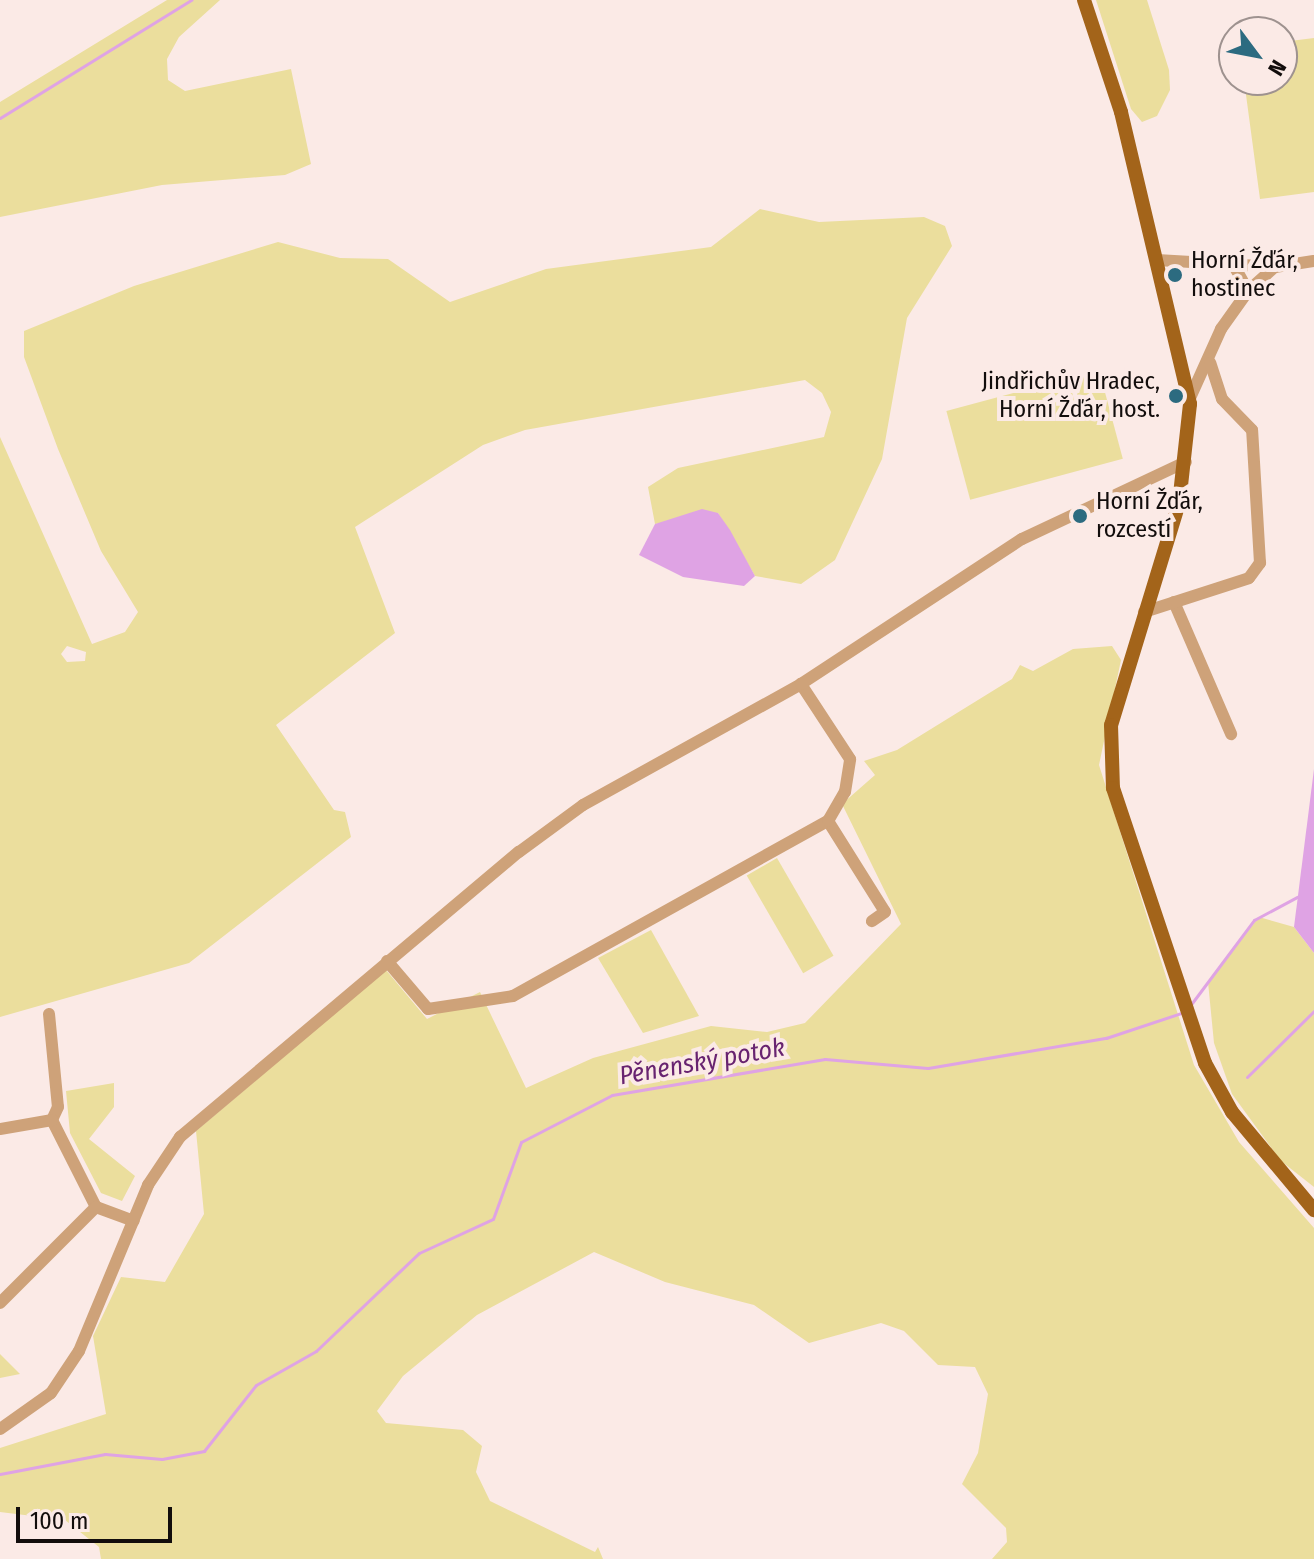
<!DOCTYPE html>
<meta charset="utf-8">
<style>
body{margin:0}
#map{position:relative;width:1314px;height:1559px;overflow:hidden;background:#fbeae6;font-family:"Fira Sans Condensed",sans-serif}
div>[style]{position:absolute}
.green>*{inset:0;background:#ebde9d;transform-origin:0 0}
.water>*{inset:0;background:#dfa3e4}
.stream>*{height:3px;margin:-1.5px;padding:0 1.5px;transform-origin:1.5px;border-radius:1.5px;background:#dfa3e4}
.minor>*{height:12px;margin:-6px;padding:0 6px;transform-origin:6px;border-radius:6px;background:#cea279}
.major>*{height:14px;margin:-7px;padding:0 7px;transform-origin:7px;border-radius:7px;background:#a3641a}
.dots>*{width:22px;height:22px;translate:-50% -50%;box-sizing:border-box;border:4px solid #fbeae6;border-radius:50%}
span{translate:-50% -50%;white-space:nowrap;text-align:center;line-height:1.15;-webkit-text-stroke:8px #fbeae6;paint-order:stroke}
.poi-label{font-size:24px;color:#120d0c}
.left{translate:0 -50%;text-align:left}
.right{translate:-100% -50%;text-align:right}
.water-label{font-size:26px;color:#682370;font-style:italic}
.north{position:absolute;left:1218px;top:16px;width:80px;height:80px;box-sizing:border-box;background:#fbeae6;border:2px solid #9e928f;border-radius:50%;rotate:122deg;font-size:22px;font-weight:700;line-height:32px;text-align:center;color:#120d0c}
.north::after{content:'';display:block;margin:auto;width:28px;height:36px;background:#2c6b80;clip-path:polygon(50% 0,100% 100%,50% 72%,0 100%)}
.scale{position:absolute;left:16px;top:1507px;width:156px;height:36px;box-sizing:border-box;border:4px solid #120d0c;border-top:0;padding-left:10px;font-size:24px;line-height:28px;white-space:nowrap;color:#120d0c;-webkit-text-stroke:6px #fbeae6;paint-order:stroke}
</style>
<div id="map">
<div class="green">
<div style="clip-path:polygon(167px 0,220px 0,179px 37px,167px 59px,168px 80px,185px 91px,291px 69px,311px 164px,285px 175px,162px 185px,0 217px,0 102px)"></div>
<div style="clip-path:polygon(1096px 0,1147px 0,1169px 70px,1170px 90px,1157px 116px,1142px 122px,1131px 109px)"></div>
<div style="clip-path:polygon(1314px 38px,1314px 192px,1260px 199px,1244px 80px,1282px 80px,1282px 42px)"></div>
<div style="clip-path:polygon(evenodd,760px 209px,819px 222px,924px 217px,945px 226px,952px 246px,907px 318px,882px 459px,835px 560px,801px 584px,755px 576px,718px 513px,655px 524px,648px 487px,678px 468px,824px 437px,831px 412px,822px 393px,805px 380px,525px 430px,483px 445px,355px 527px,395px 633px,276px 725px,334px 810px,345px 812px,351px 837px,189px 963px,0 1017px,0 437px,92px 644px,125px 632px,138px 612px,101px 551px,58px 449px,24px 357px,24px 331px,134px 286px,278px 242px,340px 258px,388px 259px,450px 302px,546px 269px,711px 247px,760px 209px,67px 646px,86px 652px,85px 661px,67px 662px,61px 654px,67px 646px)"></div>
<div style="left:1099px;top:370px;width:92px;height:158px;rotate:75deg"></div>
<div style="clip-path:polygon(1112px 646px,1121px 660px,1099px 765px,1194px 1065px,1239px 1142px,1314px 1228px,1314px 1559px,992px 1559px,1007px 1542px,1006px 1528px,962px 1484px,978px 1453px,988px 1394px,975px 1367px,938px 1365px,904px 1331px,881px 1323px,809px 1343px,754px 1305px,665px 1282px,594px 1252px,477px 1315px,403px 1376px,377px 1411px,386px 1423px,463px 1430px,482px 1446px,476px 1472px,490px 1501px,595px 1552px,598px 1547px,603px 1559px,101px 1559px,99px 1547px,65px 1520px,0 1512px,0 1448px,106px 1414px,93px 1336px,121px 1277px,165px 1282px,204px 1214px,196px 1131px,386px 970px,427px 1019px,480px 992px,526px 1088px,593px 1058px,711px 1026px,767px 1032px,805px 1023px,901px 924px,842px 804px,875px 775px,864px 761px,897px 750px,1012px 679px,1020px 665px,1033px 671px,1073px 649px)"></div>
<div style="left:777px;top:858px;width:113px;height:35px;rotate:60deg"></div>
<div style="clip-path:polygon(1259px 917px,1294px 927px,1314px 953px,1314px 1187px,1281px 1161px,1232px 1094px,1214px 1043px,1208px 982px)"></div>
<div style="clip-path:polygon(651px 930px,699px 1016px,643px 1033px,598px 958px)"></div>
<div style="clip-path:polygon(114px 1083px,114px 1107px,89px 1139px,135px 1176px,122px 1201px,101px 1193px,70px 1133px,66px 1091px)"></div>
<div style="clip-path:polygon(0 1354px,20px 1374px,0 1378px)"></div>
</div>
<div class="water">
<div style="clip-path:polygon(702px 509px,718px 513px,730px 530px,755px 576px,744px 586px,683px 577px,639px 555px,655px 524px)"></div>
<div style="clip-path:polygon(1314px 769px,1314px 953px,1294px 927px)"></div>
</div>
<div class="stream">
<div style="left:0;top:118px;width:225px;rotate:-31.7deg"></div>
<div style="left:1192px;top:1003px;width:104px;rotate:-53.2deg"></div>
<div style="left:1254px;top:920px;width:49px;rotate:-28.1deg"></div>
<div style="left:1247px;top:1077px;width:94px;rotate:-44.6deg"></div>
<div style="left:0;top:1474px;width:107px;rotate:-10.8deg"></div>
<div style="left:105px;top:1454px;width:57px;rotate:5deg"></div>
<div style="left:162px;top:1459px;width:43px;rotate:-10.8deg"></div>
<div style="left:204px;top:1451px;width:84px;rotate:-51.8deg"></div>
<div style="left:256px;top:1385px;width:69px;rotate:-29.5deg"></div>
<div style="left:316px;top:1351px;width:142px;rotate:-43.6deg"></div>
<div style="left:419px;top:1253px;width:81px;rotate:-24.7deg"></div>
<div style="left:493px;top:1219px;width:82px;rotate:-70deg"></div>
<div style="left:521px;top:1142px;width:102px;rotate:-27.3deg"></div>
<div style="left:612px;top:1095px;width:216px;rotate:-9.6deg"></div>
<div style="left:825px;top:1059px;width:103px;rotate:5deg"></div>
<div style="left:928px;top:1068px;width:181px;rotate:-9.6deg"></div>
<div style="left:1106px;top:1038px;width:82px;rotate:-18.4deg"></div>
</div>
<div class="minor">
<div style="left:1157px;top:260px;width:118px;rotate:3.4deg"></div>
<div style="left:1232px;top:262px;width:33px;rotate:61deg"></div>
<div style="left:1190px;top:398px;width:76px;rotate:-65.8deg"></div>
<div style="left:1221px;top:329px;width:47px;rotate:-54.6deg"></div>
<div style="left:1248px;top:291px;width:36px;rotate:-42deg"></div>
<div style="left:1275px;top:267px;width:39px;rotate:-9deg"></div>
<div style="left:1174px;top:602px;width:144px;rotate:66.6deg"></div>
<div style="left:1144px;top:612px;width:110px;rotate:-17.9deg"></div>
<div style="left:1249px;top:578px;width:19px;rotate:-54deg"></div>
<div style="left:1260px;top:563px;width:133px;rotate:-93.4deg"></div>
<div style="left:1252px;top:430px;width:43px;rotate:-134.1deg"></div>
<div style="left:1222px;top:399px;width:38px;rotate:-108deg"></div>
<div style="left:828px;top:821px;width:107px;rotate:57.9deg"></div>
<div style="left:885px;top:912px;width:16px;rotate:145deg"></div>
<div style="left:387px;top:961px;width:63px;rotate:49.5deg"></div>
<div style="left:428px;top:1009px;width:86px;rotate:-8.7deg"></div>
<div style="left:513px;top:996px;width:360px;rotate:-29.1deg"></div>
<div style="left:828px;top:821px;width:34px;rotate:-60deg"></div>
<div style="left:845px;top:792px;width:33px;rotate:-81deg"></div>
<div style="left:850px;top:759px;width:90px;rotate:-123.2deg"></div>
<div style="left:49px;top:1014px;width:93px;rotate:84.5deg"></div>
<div style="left:58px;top:1107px;width:14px;rotate:115deg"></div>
<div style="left:52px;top:1120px;width:97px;rotate:63.2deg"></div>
<div style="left:96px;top:1207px;width:40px;rotate:20.2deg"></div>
<div style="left:0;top:1129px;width:53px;rotate:-9.8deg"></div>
<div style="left:0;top:1303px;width:136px;rotate:-45deg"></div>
<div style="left:0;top:1429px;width:62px;rotate:-35.2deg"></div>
<div style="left:51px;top:1393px;width:50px;rotate:-56.3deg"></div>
<div style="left:79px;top:1351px;width:180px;rotate:-67.4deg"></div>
<div style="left:148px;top:1185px;width:58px;rotate:-56.3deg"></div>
<div style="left:180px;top:1137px;width:443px;rotate:-40.1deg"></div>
<div style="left:519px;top:852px;width:79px;rotate:-36.3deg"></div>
<div style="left:583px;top:805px;width:249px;rotate:-29deg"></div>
<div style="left:801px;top:684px;width:264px;rotate:-33.3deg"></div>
<div style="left:1022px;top:539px;width:181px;rotate:-25.2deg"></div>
</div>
<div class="major">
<div style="left:1084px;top:0;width:118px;rotate:71.7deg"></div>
<div style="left:1121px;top:112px;width:300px;rotate:76.7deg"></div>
<div style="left:1190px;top:404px;width:100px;rotate:96.3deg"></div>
<div style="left:1179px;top:503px;width:232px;rotate:107deg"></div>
<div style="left:1111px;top:725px;width:63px;rotate:88.2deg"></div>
<div style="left:1113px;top:788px;width:290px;rotate:71.5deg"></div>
<div style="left:1205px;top:1063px;width:56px;rotate:61.1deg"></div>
<div style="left:1232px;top:1112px;width:128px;rotate:50.1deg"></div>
</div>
<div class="dots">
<div style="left:1175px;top:275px;background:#2c6b80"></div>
<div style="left:1176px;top:396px;background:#2c6b80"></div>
<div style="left:1080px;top:516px;background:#2c6b80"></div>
</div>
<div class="poi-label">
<span class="left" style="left:1191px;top:275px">Horní Žďár,<br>hostinec</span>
<span class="right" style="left:1160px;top:396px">Jindřichův Hradec,<br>Horní Žďár, host.</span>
<span class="left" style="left:1096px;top:516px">Horní Žďár,<br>rozcestí</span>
</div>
<div class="water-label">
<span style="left:702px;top:1062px;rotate:-10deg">Pěnenský potok</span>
</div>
<div class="north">N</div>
<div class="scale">100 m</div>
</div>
